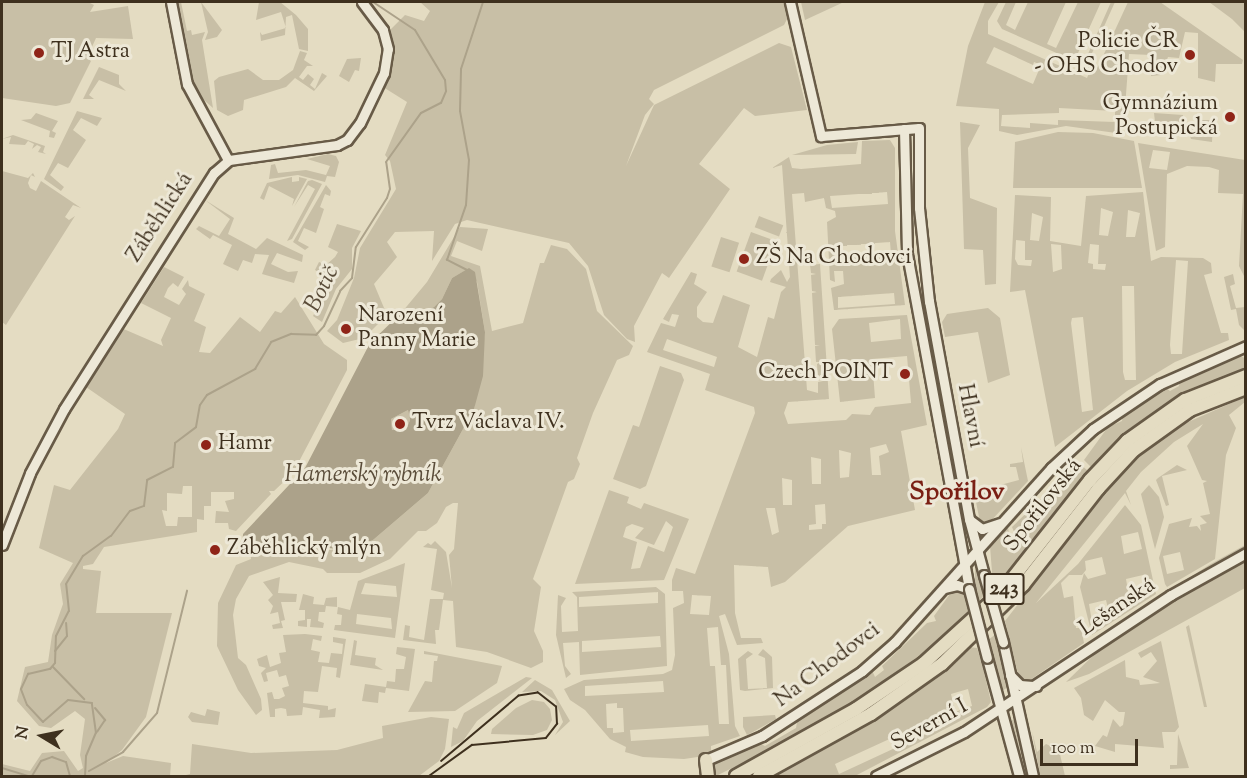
<!DOCTYPE html>
<meta charset="utf-8">
<style>
body{margin:0}
#map{position:relative;width:1247px;height:778px;overflow:hidden;background:#e4dcc2;font-family:"Sorts Mill Goudy",serif}
div>[style]{position:absolute}
.green>*{inset:0;background:#c8bfa6;transform-origin:0 0}
.water>*{inset:0;background:#aca28a}
.stream>*{height:2px;margin:-1px;padding:0 1px;transform-origin:1px;border-radius:1px;background:#aca28a}
.roads{filter:drop-shadow(2px 0 #685b47) drop-shadow(-2px 0 #685b47) drop-shadow(0 2px #685b47) drop-shadow(0 -2px #685b47)}
.tertiary>*{height:9px;margin:-4.5px;padding:0 4.5px;transform-origin:4.5px;border-radius:4.5px;background:#ede8d7}
.trunk>*{height:12px;margin:-6px;padding:0 6px;transform-origin:6px;border-radius:6px;background:#e4dcc2}
.tram>*{height:1.5px;margin:-0.75px;padding:0 0.75px;transform-origin:0.75px;border-radius:0.75px;background:#3e301e}
.bridges{filter:drop-shadow(2px 0 #685b47) drop-shadow(-2px 0 #685b47) drop-shadow(0 2px #685b47) drop-shadow(0 -2px #685b47)}
.tertiary-bridge>*{height:9px;margin:-4.5px;padding:0 4.5px;transform-origin:4.5px;border-radius:4.5px;background:#ede8d7}
.dots>*{width:16px;height:16px;translate:-50% -50%;box-sizing:border-box;border:3px solid #ede8d7;border-radius:50%}
span{translate:-50% -50%;white-space:nowrap;text-align:center;line-height:1.15;-webkit-text-stroke:6px #ede8d7;paint-order:stroke}
.shield-label span{padding:2px 4px;background:#ede8d7;border:2px solid;border-radius:4px;-webkit-text-stroke-width:0}
.shield-label{font-size:21px;color:#3e301e;font-weight:700}
.poi-label{font-size:22px;color:#3e301e}
.right{translate:-100% -50%;text-align:right}
.left{translate:0 -50%;text-align:left}
.street-label{font-size:22px;color:#3e301e}
.water-label{font-size:24px;color:#5a4c39;font-style:italic}
.quarter-label{font-size:26px;color:#7a1f14;font-weight:700}
.frame{position:absolute;inset:0;border:3px solid #3e301e;pointer-events:none}
.north{position:absolute;left:12px;top:706px;width:60px;height:60px;-webkit-text-stroke:4px #ede8d7;paint-order:stroke;rotate:280deg;font-size:16px;font-weight:700;line-height:24px;text-align:center;color:#3e301e}
.north::after{content:'';display:block;margin:auto;width:21px;height:27px;background:#3e301e;clip-path:polygon(50% 0,100% 100%,50% 72%,0 100%)}
.scale{position:absolute;left:1040px;top:739px;width:98px;height:27px;box-sizing:border-box;border:3px solid #3e301e;border-top:0;padding-left:8px;font-size:18px;line-height:21px;white-space:nowrap;color:#3e301e;-webkit-text-stroke:4px #ede8d7;paint-order:stroke}
</style>
<div id="map">
<div class="green">
<div style="clip-path:polygon(2px 2px,88px 2px,94px 5px,90px 12px,128px 6px,133px 39px,96px 38px,87px 58px,91px 61px,70px 103px,56px 106px,2px 98px)"></div>
<div style="clip-path:polygon(175px 2px,181px 2px,187px 31px,191px 30px,192px 35px,205px 32px,202px 40px,213px 108px,196px 93px)"></div>
<div style="clip-path:polygon(201px 2px,222px 30px,217px 37px,205px 40px,208px 32px)"></div>
<div style="clip-path:polygon(259px 2px,280px 2px,296px 15px,308px 29px,308px 51px,299px 49px,292px 15px,286px 17px,285px 35px,261px 41px,260px 32px,262px 35px,286px 28px,281px 12px,256px 20px)"></div>
<div style="clip-path:polygon(420px 2px,785px 2px,789px 15px,784px 25px,654px 90px,649px 99px,654px 104px,645px 115px,626px 166px,654px 105px,779px 43px,791px 47px,807px 110px,755px 116px,744px 108px,699px 164px,730px 189px,669px 278px,662px 273px,634px 326px,635px 342px,627px 339px,604px 315px,588px 266px,569px 243px,467px 220px,455px 224px,432px 261px,434px 231px,395px 232px,387px 242px,397px 257px,374px 284px,387px 315px,364px 338px,343px 343px,327px 331px,337px 320px,354px 278px,360px 248px,396px 189px,390px 161px,385px 155px,407px 102px,383px 87px,394px 46px,390px 30px,405px 15px,424px 21px,430px 11px)"></div>
<div style="clip-path:polygon(801px 2px,844px 2px,805px 20px)"></div>
<div style="clip-path:polygon(evenodd,985px 2px,999px 2px,988px 21px,988px 34px,1087px 78px,1090px 71px,1084px 63px,1111px 2px,1115px 2px,1088px 62px,1098px 67px,1128px 2px,1160px 2px,1243px 60px,1242px 64px,1216px 64px,1215px 82px,1198px 78px,1198px 33px,1185px 32px,1179px 58px,1168px 57px,1161px 75px,1151px 76px,1151px 55px,1129px 54px,1125px 108px,1120px 126px,1123px 134px,1066px 126px,1017px 135px,999px 131px,999px 109px,956px 106px,968px 46px,985px 2px,994px 47px,1033px 65px,1034px 62px,1041px 65px,1033px 84px,986px 63px,994px 47px,985px 2px,1059px 108px,1115px 111px,1115px 122px,1058px 120px,1058px 125px,1030px 123px,1030px 128px,1001px 126px,1002px 115px,1059px 113px,1059px 108px)"></div>
<div style="clip-path:polygon(1006px 2px,1016px 2px,1006px 25px,1015px 30px,1028px 2px,1066px 2px,1047px 44px,1056px 48px,1078px 2px,1101px 2px,1078px 53px,1068px 58px,1002px 29px,997px 21px)"></div>
<div style="clip-path:polygon(1209px 2px,1245px 2px,1245px 32px,1232px 19px)"></div>
<div style="clip-path:polygon(300px 51px,307px 53px,304px 60px,313px 66px,307px 66px,299px 77px,303px 80px,308px 74px,314px 79px,310px 85px,315px 89px,322px 73px,327px 76px,314px 91px,295px 78px,286px 87px,244px 100px,243px 110px,228px 116px,217px 110px,214px 81px,219px 77px,248px 69px,263px 80px,279px 80px,293px 70px)"></div>
<div style="clip-path:polygon(361px 58px,359px 71px,355px 70px,349px 82px,339px 76px,347px 59px)"></div>
<div style="clip-path:polygon(99px 67px,119px 75px,119px 84px,126px 91px,99px 80px,89px 95px,94px 99px,83px 99px)"></div>
<div style="clip-path:polygon(77px 111px,102px 118px,97px 126px,81px 118px,73px 130px,86px 140px,68px 168px,58px 163px,50px 175px,64px 187px,61px 191px,44px 179px)"></div>
<div style="clip-path:polygon(36px 113px,58px 121px,52px 131px,56px 133px,54px 138px,49px 137px,50px 131px,21px 120px,31px 119px)"></div>
<div style="clip-path:polygon(1154px 113px,1183px 115px,1181px 133px,1156px 131px)"></div>
<div style="clip-path:polygon(1196px 120px,1213px 120px,1212px 142px,1191px 139px,1189px 133px)"></div>
<div style="clip-path:polygon(960px 122px,980px 125px,968px 148px,970px 198px,997px 208px,996px 284px,985px 285px,983px 250px,964px 249px)"></div>
<div style="clip-path:polygon(1058px 132px,1093px 133px,1134px 141px,1142px 188px,1013px 188px,1015px 142px)"></div>
<div style="clip-path:polygon(13px 135px,45px 146px,43px 152px,46px 154px,38px 152px,41px 147px,37px 145px,32px 149px,34px 144px,28px 141px,25px 145px,9px 144px,11px 137px,2px 139px)"></div>
<div style="clip-path:polygon(evenodd,890px 140px,895px 148px,895px 231px,905px 305px,834px 310px,831px 288px,844px 284px,843px 271px,834px 271px,835px 282px,830px 280px,827px 222px,836px 217px,835px 211px,826px 208px,824px 198px,805px 202px,804px 193px,792px 194px,807px 390px,818px 393px,818px 382px,823px 381px,818px 380px,817px 364px,821px 362px,816px 362px,815px 346px,820px 345px,815px 345px,812px 293px,817px 292px,812px 291px,811px 275px,816px 274px,811px 273px,810px 265px,820px 264px,829px 399px,788px 402px,784px 413px,788px 424px,846px 420px,852px 414px,870px 415px,875px 407px,911px 403px,907px 356px,872px 359px,875px 398px,840px 402px,832px 329px,839px 319px,907px 315px,927px 425px,901px 431px,915px 510px,848px 526px,785px 582px,771px 587px,768px 567px,734px 565px,735px 613px,741px 638px,761px 638px,763px 643px,737px 645px,725px 614px,719px 616px,729px 654px,735px 726px,740px 736px,711px 746px,711px 755px,684px 759px,643px 757px,625px 752px,626px 747px,610px 739px,585px 710px,570px 700px,564px 689px,584px 680px,663px 674px,672px 670px,675px 655px,673px 608px,684px 603px,683px 591px,672px 591px,672px 580px,676px 568px,695px 574px,755px 413px,754px 407px,705px 390px,710px 374px,647px 352px,661px 323px,675px 327px,679px 315px,672px 314px,669px 322px,663px 319px,691px 272px,697px 274px,694px 284px,707px 292px,697px 307px,697px 317px,703px 322px,713px 323px,723px 295px,750px 305px,738px 347px,757px 357px,768px 317px,774px 319px,781px 292px,786px 287px,770px 282px,771px 279px,781px 270px,787px 282px,790px 277px,782px 165px,772px 168px,789px 157px,792px 168px,801px 169px,861px 164px,862px 141px,890px 140px,887px 192px,888px 204px,832px 208px,830px 196px,887px 192px,890px 140px,890px 242px,891px 254px,835px 258px,834px 246px,890px 242px,890px 140px,894px 293px,895px 304px,838px 308px,838px 297px,894px 293px,890px 140px,900px 319px,901px 339px,871px 342px,869px 323px,900px 319px,890px 140px,667px 339px,717px 357px,714px 367px,663px 350px,667px 339px,890px 140px,886px 444px,889px 452px,879px 456px,881px 475px,872px 475px,870px 448px,886px 444px,890px 140px,839px 450px,851px 453px,849px 477px,840px 478px,839px 450px,890px 140px,811px 457px,821px 459px,821px 484px,812px 484px,811px 457px,890px 140px,782px 478px,792px 480px,792px 505px,783px 505px,782px 478px,890px 140px,825px 504px,826px 524px,822px 524px,822px 529px,809px 530px,809px 525px,816px 524px,815px 505px,825px 504px,890px 140px,766px 508px,775px 508px,779px 532px,772px 535px,766px 508px,890px 140px,692px 595px,711px 596px,709px 615px,690px 614px,692px 595px,890px 140px,718px 627px,721px 665px,726px 665px,729px 724px,719px 724px,715px 666px,710px 666px,707px 628px,718px 627px,890px 140px,663px 681px,664px 692px,585px 696px,585px 686px,663px 681px,890px 140px,617px 703px,617px 708px,623px 708px,624px 732px,613px 733px,613px 728px,607px 728px,606px 704px,617px 703px,890px 140px,708px 725px,709px 736px,631px 741px,630px 730px,708px 725px)"></div>
<div style="clip-path:polygon(858px 142px,856px 154px,792px 155px,827px 145px)"></div>
<div style="clip-path:polygon(evenodd,1138px 143px,1245px 160px,1245px 278px,1239px 266px,1243px 194px,1218px 193px,1219px 170px,1209px 167px,1187px 166px,1167px 174px,1165px 247px,1156px 251px,1138px 143px,1153px 150px,1170px 152px,1167px 170px,1149px 168px,1153px 150px)"></div>
<div style="clip-path:polygon(328px 154px,336px 156px,339px 162px,335px 177px,327px 176px,325px 182px,298px 175px,269px 179px,271px 165px,275px 164px,278px 173px,306px 170px,326px 175px,330px 166px,307px 159px)"></div>
<div style="clip-path:polygon(2px 171px,28px 178px,33px 173px,35px 177px,31px 175px,28px 183px,30px 188px,36px 191px,41px 181px,81px 208px,73px 205px,65px 217px,69px 220px,75px 216px,6px 325px,2px 322px)"></div>
<div style="clip-path:polygon(292px 177px,292px 182px,299px 181px,299px 177px,307px 179px,292px 206px,294px 199px,269px 186px,264px 200px,260px 198px,267px 183px)"></div>
<div style="clip-path:polygon(312px 180px,322px 184px,292px 239px,287px 241px,315px 189px,308px 185px,294px 207px,308px 181px)"></div>
<div style="clip-path:polygon(326px 185px,331px 191px,330px 196px,325px 194px,320px 207px,324px 209px,316px 233px,304px 228px,298px 241px,309px 247px,305px 250px,293px 242px)"></div>
<div style="clip-path:polygon(evenodd,1143px 192px,1151px 261px,1161px 257px,1203px 258px,1211px 263px,1212px 273px,1204px 275px,1221px 333px,1228px 333px,1229px 340px,1175px 362px,1127px 391px,1055px 447px,1025px 290px,1010px 292px,1015px 195px,1051px 197px,1050px 241px,1081px 246px,1086px 196px,1143px 192px,1101px 208px,1113px 212px,1108px 236px,1099px 235px,1101px 208px,1143px 192px,1128px 210px,1140px 213px,1135px 237px,1126px 237px,1128px 210px,1143px 192px,1032px 213px,1043px 217px,1039px 241px,1030px 240px,1032px 213px,1143px 192px,1016px 240px,1025px 241px,1025px 260px,1032px 260px,1031px 266px,1018px 265px,1015px 259px,1016px 240px,1143px 192px,1051px 244px,1061px 245px,1062px 269px,1053px 272px,1051px 244px,1143px 192px,1090px 244px,1099px 245px,1098px 264px,1106px 264px,1105px 270px,1093px 269px,1093px 264px,1088px 263px,1090px 244px,1143px 192px,1176px 260px,1188px 261px,1182px 354px,1171px 354px,1170px 345px,1176px 260px,1143px 192px,1122px 286px,1134px 286px,1136px 380px,1125px 380px,1123px 372px,1122px 286px,1143px 192px,1083px 317px,1093px 410px,1082px 412px,1071px 323px,1072px 318px,1083px 317px)"></div>
<div style="clip-path:polygon(205px 200px,234px 218px,228px 234px,256px 249px,267px 238px,303px 255px,302px 262px,277px 253px,271px 264px,288px 272px,298px 271px,294px 283px,262px 274px,269px 255px,255px 254px,252px 263px,243px 260px,238px 271px,223px 264px,232px 245px,213px 235px,210px 239px,196px 229px,199px 226px,219px 236px,230px 219px)"></div>
<div style="left:759px;top:216px;width:26px;height:12px;rotate:21deg"></div>
<div style="clip-path:polygon(337px 224px,361px 231px,352px 248px,352px 269px,336px 289px,322px 322px,313px 316px,331px 279px,315px 270px,319px 262px,326px 265px,335px 257px,338px 252px,328px 247px)"></div>
<div style="clip-path:polygon(460px 227px,488px 229px,482px 251px,457px 241px,451px 256px,480px 266px,492px 331px,523px 323px,540px 263px,544px 263px,551px 245px,567px 249px,586px 269px,597px 311px,633px 346px,629px 355px,617px 360px,593px 413px,577px 458px,580px 464px,574px 479px,568px 482px,533px 579px,541px 587px,534px 631px,543px 651px,543px 662px,531px 668px,487px 652px,456px 647px,453px 601px,443px 600px,439px 630px,435px 630px,436px 644px,403px 640px,405px 625px,410px 626px,409px 637px,424px 640px,430px 599px,443px 599px,444px 593px,431px 590px,437px 549px,423px 547px,428px 543px,431px 545px,435px 541px,446px 552px,452px 588px,449px 555px,454px 549px,458px 503px,453px 503px,446px 507px,437px 523px,426px 531px,418px 531px,390px 559px,360px 573px,327px 573px,323px 569px,289px 562px,249px 576px,236px 599px,233px 615px,238px 658px,246px 665px,261px 699px,262px 710px,256px 715px,238px 690px,217px 646px,218px 603px,236px 565px,251px 559px,250px 551px,283px 543px,331px 550px,373px 540px,428px 493px,474px 409px,485px 332px,477px 282px,466px 270px,452px 278px,442px 299px,434px 307px,418px 315px,402px 312px,427px 282px)"></div>
<div style="left:751px;top:232px;width:27px;height:42px;rotate:20deg"></div>
<div style="left:721px;top:237px;width:19px;height:31px;rotate:18deg"></div>
<div style="clip-path:polygon(evenodd,164px 267px,184px 277px,178px 287px,173px 283px,168px 288px,164px 297px,179px 305px,186px 294px,182px 289px,188px 280px,189px 286px,205px 294px,194px 321px,206px 327px,199px 352px,210px 353px,240px 317px,260px 332px,275px 311px,281px 313px,295px 297px,324px 344px,347px 360px,347px 370px,293px 473px,274px 491px,269px 491px,271px 494px,236px 531px,229px 529px,228px 523px,215px 523px,216px 511px,229px 512px,225px 501px,234px 499px,234px 492px,211px 492px,211px 506px,204px 506px,204px 520px,197px 519px,197px 532px,104px 547px,93px 564px,83px 566px,83px 569px,101px 571px,96px 613px,172px 613px,146px 717px,122px 750px,106px 763px,123px 756px,171px 763px,170px 776px,2px 776px,2px 764px,30px 771px,42px 753px,64px 751px,78px 771px,83px 768px,80px 755px,85px 719px,75px 711px,51px 728px,39px 726px,17px 701px,25px 667px,48px 662px,52px 635px,63px 604px,60px 584px,73px 563px,39px 548px,54px 485px,70px 490px,118px 429px,125px 414px,86px 387px,99px 366px,85px 386px,85px 382px,104px 358px,119px 327px,163px 346px,161px 340px,171px 318px,141px 303px,164px 267px,183px 486px,192px 486px,192px 517px,178px 517px,177px 526px,166px 526px,162px 510px,167px 511px,167px 493px,182px 494px,183px 486px)"></div>
<div style="clip-path:polygon(1233px 274px,1235px 284px,1230px 286px,1236px 308px,1245px 307px,1245px 331px,1239px 325px,1236px 309px,1231px 310px,1224px 277px)"></div>
<div style="clip-path:polygon(988px 308px,1000px 318px,1010px 375px,988px 383px,978px 332px,945px 337px,942px 322px,947px 314px)"></div>
<div style="clip-path:polygon(1237px 355px,1245px 358px,1245px 369px,1187px 390px,1123px 433px,1091px 467px,1084px 460px,1108px 427px,1122px 421px,1123px 413px,1143px 400px,1165px 387px,1170px 391px,1179px 386px,1179px 380px)"></div>
<div style="clip-path:polygon(660px 366px,681px 373px,684px 380px,646px 486px,640px 489px,613px 479px,633px 425px,639px 427px)"></div>
<div style="clip-path:polygon(evenodd,1245px 397px,1245px 402px,1229px 415px,1236px 428px,1226px 455px,1215px 559px,1167px 587px,1165px 584px,1159px 558px,1169px 524px,1192px 518px,1189px 527px,1197px 526px,1201px 531px,1200px 525px,1207px 523px,1200px 516px,1210px 514px,1203px 483px,1207px 481px,1202px 480px,1187px 446px,1203px 424px,1174px 442px,1141px 472px,1126px 491px,1131px 505px,1125px 493px,1036px 603px,1078px 564px,1125px 505px,1141px 525px,1156px 594px,1092px 635px,1080px 587px,1084px 573px,1088px 579px,1106px 574px,1102px 557px,1085px 561px,1086px 570px,1082px 575px,1069px 575px,1061px 583px,1064px 598px,1073px 596px,1076px 628px,1081px 628px,1084px 643px,1030px 680px,1019px 678px,1005px 621px,1108px 489px,1147px 449px,1179px 426px,1245px 397px,1138px 532px,1142px 549px,1124px 554px,1121px 536px,1138px 532px,1245px 397px,1180px 552px,1184px 570px,1167px 574px,1163px 556px,1180px 552px,1245px 397px,1143px 575px,1146px 593px,1129px 597px,1126px 579px,1143px 575px,1245px 397px,1106px 600px,1110px 618px,1092px 622px,1089px 604px,1106px 600px)"></div>
<div style="clip-path:polygon(408px 410px,410px 420px,406px 430px,392px 430px,391px 419px)"></div>
<div style="clip-path:polygon(1021px 447px,1028px 481px,988px 524px,980px 522px,974px 492px,1019px 480px,1016px 467px,1010px 467px,1010px 464px,1023px 462px)"></div>
<div style="clip-path:polygon(1079px 463px,1088px 471px,1024px 554px,942px 639px,859px 699px,797px 736px,716px 776px,712px 769px,714px 762px,761px 744px,765px 746px,796px 728px,797px 722px,871px 668px,875px 677px,884px 670px,882px 666px,927px 623px,936px 621px,934px 616px,952px 591px,959px 589px,966px 598px,975px 589px,975px 568px,982px 581px,992px 572px,990px 546px,1008px 527px,1010px 540px,1015px 534px,1012px 527px,1047px 493px,1052px 495px,1062px 483px,1059px 479px)"></div>
<div style="clip-path:polygon(1177px 465px,1187px 470px,1162px 476px,1169px 505px,1166px 506px,1156px 480px,1158px 478px)"></div>
<div style="clip-path:polygon(1149px 485px,1159px 497px,1164px 517px,1155px 549px,1141px 494px)"></div>
<div style="clip-path:polygon(evenodd,609px 490px,629px 497px,627px 503px,641px 509px,644px 503px,689px 519px,664px 580px,575px 584px,609px 490px,666px 521px,673px 527px,664px 552px,648px 546px,640px 568px,631px 569px,637px 542px,623px 537px,626px 527px,632px 524px,644px 528px,635px 538px,654px 545px,666px 521px)"></div>
<div style="clip-path:polygon(1245px 545px,1245px 549px,1172px 589px,1209px 565px)"></div>
<div style="clip-path:polygon(1245px 558px,1245px 588px,1089px 674px,1066px 682px,1103px 646px,1184px 592px)"></div>
<div style="clip-path:polygon(evenodd,405px 563px,395px 638px,334px 630px,335px 625px,341px 625px,342px 615px,337px 614px,338px 607px,350px 610px,358px 581px,405px 563px,365px 583px,396px 586px,397px 597px,361px 594px,365px 583px,405px 563px,357px 614px,391px 618px,392px 629px,356px 624px,357px 614px)"></div>
<div style="clip-path:polygon(280px 577px,278px 593px,297px 594px,296px 602px,281px 602px,285px 620px,281px 621px,283px 628px,273px 629px,272px 625px,280px 623px,278px 612px,270px 614px,273px 606px,268px 600px,273px 595px,263px 582px)"></div>
<div style="clip-path:polygon(evenodd,656px 587px,665px 594px,667px 666px,580px 675px,579px 642px,563px 643px,565px 666px,571px 674px,566px 678px,556px 635px,558px 595px,566px 598px,561px 606px,562px 632px,578px 631px,577px 597px,572px 592px,656px 587px,658px 592px,658px 603px,579px 607px,579px 597px,658px 592px,656px 587px,660px 636px,661px 647px,582px 652px,582px 641px,660px 636px)"></div>
<div style="clip-path:polygon(303px 594px,314px 597px,313px 604px,324px 605px,326px 598px,337px 597px,337px 607px,326px 606px,325px 612px,319px 612px,318px 621px,324px 623px,323px 628px,310px 627px,311px 619px,307px 619px,307px 627px,298px 626px,298px 621px,305px 620px,305px 610px,299px 610px)"></div>
<div style="clip-path:polygon(1189px 625px,1207px 707px,1204px 707px,1186px 627px)"></div>
<div style="clip-path:polygon(305px 634px,322px 636px,321px 641px,313px 639px,311px 650px,320px 652px,318px 662px,329px 663px,331px 653px,342px 654px,343px 644px,333px 642px,333px 637px,346px 639px,340px 678px,336px 677px,337px 668px,322px 666px,318px 692px,304px 691px,303px 703px,328px 706px,328px 710px,336px 708px,335px 717px,319px 718px,320px 710px,303px 707px,302px 715px,287px 716px,286px 709px,281px 708px,275px 709px,275px 717px,270px 717px,267px 693px,272px 692px,274px 699px,279px 699px,285px 696px,282px 688px,289px 686px,286px 675px,279px 677px,277px 670px,266px 673px,268px 681px,264px 682px,261px 673px,266px 668px,259px 666px,257px 659px,267px 655px,270px 667px,281px 663px,279px 653px,286px 652px,283px 635px)"></div>
<div style="clip-path:polygon(996px 634px,1008px 687px,1002px 691px,988px 640px)"></div>
<div style="clip-path:polygon(354px 640px,357px 641px,355px 655px,376px 658px,375px 665px,383px 670px,350px 665px)"></div>
<div style="clip-path:polygon(1161px 641px,1179px 727px,1175px 732px,1162px 732px,1164px 748px,1115px 744px,1115px 752px,1095px 746px,1103px 735px,1107px 737px,1113px 719px,1120px 727px,1123px 725px,1125px 712px,1119px 712px,1105px 700px,1093px 721px,1084px 715px,1081px 698px,1074px 688px,1125px 660px,1126px 677px,1139px 680px,1140px 685px,1160px 683px,1143px 677px,1157px 661px,1151px 652px,1141px 658px,1138px 653px)"></div>
<div style="clip-path:polygon(397px 647px,415px 649px,409px 691px,386px 688px,385px 693px,379px 692px,378px 703px,362px 701px,365px 684px,386px 687px,387px 681px,395px 682px,396px 669px,404px 669px,406px 657px,396px 654px)"></div>
<div style="clip-path:polygon(evenodd,969px 647px,977px 648px,982px 663px,991px 702px,987px 707px,855px 776px,770px 776px,873px 721px,936px 678px,969px 647px,968px 689px,972px 706px,955px 712px,951px 694px,968px 689px,969px 647px,933px 719px,936px 729px,839px 774px,835px 764px,933px 719px)"></div>
<div style="clip-path:polygon(763px 649px,772px 657px,773px 688px,745px 691px,740px 690px,738px 659px,748px 651px,753px 654px,746px 659px,748px 689px,767px 688px,765px 658px,758px 655px)"></div>
<div style="clip-path:polygon(424px 651px,502px 666px,497px 683px,455px 711px,408px 712px,425px 681px,432px 682px,434px 661px,437px 661px,438px 656px,424px 654px)"></div>
<div style="clip-path:polygon(526px 677px,532px 678px,477px 721px,463px 741px,451px 747px,453px 727px,457px 729px,464px 713px)"></div>
<div style="clip-path:polygon(535px 680px,552px 690px,570px 721px,555px 735px,563px 722px,555px 700px,541px 691px,522px 692px)"></div>
<div style="clip-path:polygon(532px 700px,544px 702px,550px 709px,552px 720px,547px 730px,533px 735px,491px 734px,492px 729px,516px 708px)"></div>
<div style="clip-path:polygon(207px 709px,220px 712px,218px 725px,192px 722px,188px 717px,191px 712px,205px 716px)"></div>
<div style="clip-path:polygon(775px 715px,776px 719px,753px 732px,747px 735px,743px 727px,743px 717px)"></div>
<div style="clip-path:polygon(431px 717px,449px 719px,445px 749px,439px 761px,419px 776px,182px 776px,190px 774px,192px 744px,251px 753px,337px 750px,383px 738px,382px 726px)"></div>
<div style="clip-path:polygon(1014px 719px,1015px 720px,1030px 776px,1023px 776px,1010px 722px)"></div>
<div style="clip-path:polygon(1032px 731px,1037px 752px,1046px 744px,1059px 750px,1065px 776px,1040px 776px)"></div>
<div style="clip-path:polygon(1178px 734px,1189px 768px,1170px 769px,1170px 765px,1177px 765px)"></div>
</div>
<div class="water">
<div style="clip-path:polygon(evenodd,469px 268px,475px 272px,485px 332px,483px 376px,474px 409px,428px 493px,373px 540px,347px 550px,283px 543px,242px 551px,243px 534px,305px 468px,370px 343px,402px 312px,418px 315px,434px 307px,442px 299px,452px 278px,469px 268px,408px 410px,410px 420px,406px 430px,392px 430px,391px 419px,408px 410px)"></div>
</div>
<div class="stream">
<div style="left:469px;top:271px;width:25px;rotate:-153deg"></div>
<div style="left:447px;top:260px;width:58px;rotate:-70.9deg"></div>
<div style="left:466px;top:205px;width:45px;rotate:-86.2deg"></div>
<div style="left:469px;top:160px;width:50px;rotate:-100.4deg"></div>
<div style="left:460px;top:111px;width:42px;rotate:-88.6deg"></div>
<div style="left:461px;top:69px;width:71px;rotate:-71.8deg"></div>
<div style="left:55px;top:651px;width:19px;rotate:-51deg"></div>
<div style="left:67px;top:636px;width:13px;rotate:-94deg"></div>
<div style="left:53px;top:667px;width:45px;rotate:45.9deg"></div>
<div style="left:95px;top:708px;width:16px;rotate:50deg"></div>
<div style="left:105px;top:720px;width:14px;rotate:124deg"></div>
<div style="left:2px;top:768px;width:27px;rotate:17deg"></div>
<div style="left:89px;top:771px;width:39px;rotate:-29deg"></div>
<div style="left:123px;top:752px;width:52px;rotate:-48.9deg"></div>
<div style="left:157px;top:713px;width:126px;rotate:-76.2deg"></div>
<div style="left:32px;top:776px;width:17px;rotate:-59deg"></div>
<div style="left:41px;top:761px;width:12px;rotate:-20deg"></div>
<div style="left:52px;top:757px;width:15px;rotate:20deg"></div>
<div style="left:66px;top:762px;width:15px;rotate:74deg"></div>
<div style="left:85px;top:776px;width:20px;rotate:-87deg"></div>
<div style="left:86px;top:756px;width:25px;rotate:-67deg"></div>
<div style="left:96px;top:733px;width:30px;rotate:-98deg"></div>
<div style="left:92px;top:703px;width:24px;rotate:-173deg"></div>
<div style="left:68px;top:700px;width:33px;rotate:139deg"></div>
<div style="left:43px;top:722px;width:23px;rotate:-133deg"></div>
<div style="left:27px;top:705px;width:17px;rotate:-111deg"></div>
<div style="left:21px;top:689px;width:17px;rotate:-65deg"></div>
<div style="left:28px;top:674px;width:23px;rotate:-13deg"></div>
<div style="left:50px;top:669px;width:8px;rotate:-50deg"></div>
<div style="left:55px;top:663px;width:27px;rotate:-88deg"></div>
<div style="left:56px;top:636px;width:28px;rotate:-63deg"></div>
<div style="left:69px;top:611px;width:27px;rotate:-96deg"></div>
<div style="left:66px;top:584px;width:33px;rotate:-59deg"></div>
<div style="left:83px;top:556px;width:34px;rotate:-36deg"></div>
<div style="left:111px;top:536px;width:31px;rotate:-53deg"></div>
<div style="left:130px;top:511px;width:15px;rotate:-20deg"></div>
<div style="left:144px;top:506px;width:26px;rotate:-83deg"></div>
<div style="left:147px;top:480px;width:29px;rotate:-27deg"></div>
<div style="left:173px;top:467px;width:24px;rotate:-85deg"></div>
<div style="left:175px;top:443px;width:26px;rotate:-37deg"></div>
<div style="left:196px;top:427px;width:22px;rotate:-80deg"></div>
<div style="left:200px;top:405px;width:12px;rotate:-55deg"></div>
<div style="left:207px;top:395px;width:55px;rotate:-28.4deg"></div>
<div style="left:255px;top:369px;width:31px;rotate:-59deg"></div>
<div style="left:271px;top:342px;width:22px;rotate:-22deg"></div>
<div style="left:291px;top:334px;width:25px;rotate:2deg"></div>
<div style="left:316px;top:335px;width:12px;rotate:-48deg"></div>
<div style="left:324px;top:326px;width:38px;rotate:-65deg"></div>
<div style="left:340px;top:291px;width:18px;rotate:-47deg"></div>
<div style="left:352px;top:278px;width:31px;rotate:-83deg"></div>
<div style="left:356px;top:247px;width:58px;rotate:-57.7deg"></div>
<div style="left:387px;top:198px;width:9px;rotate:-72deg"></div>
<div style="left:390px;top:189px;width:27px;rotate:-98deg"></div>
<div style="left:386px;top:162px;width:60px;rotate:-54.5deg"></div>
<div style="left:421px;top:113px;width:22px;rotate:-27deg"></div>
<div style="left:441px;top:103px;width:13px;rotate:-67deg"></div>
<div style="left:446px;top:91px;width:11px;rotate:-95deg"></div>
<div style="left:445px;top:80px;width:58px;rotate:-121deg"></div>
<div style="left:415px;top:30px;width:50px;rotate:-146.3deg"></div>
</div>
<div class="roads">
<div class="tertiary">
<div style="left:171px;top:2px;width:84px;rotate:79deg"></div>
<div style="left:187px;top:84px;width:86px;rotate:61.7deg"></div>
<div style="left:790px;top:2px;width:138px;rotate:77deg"></div>
<div style="left:821px;top:136px;width:98px;rotate:-4.7deg"></div>
<div style="left:919px;top:128px;width:80px;rotate:90deg"></div>
<div style="left:919px;top:208px;width:94px;rotate:83.9deg"></div>
<div style="left:929px;top:301px;width:222px;rotate:79.6deg"></div>
<div style="left:969px;top:519px;width:58px;rotate:75deg"></div>
<div style="left:904px;top:129px;width:125px;rotate:88.6deg"></div>
<div style="left:907px;top:254px;width:341px;rotate:79.5deg"></div>
<div style="left:970px;top:520px;width:15px;rotate:37deg"></div>
<div style="left:982px;top:529px;width:19px;rotate:-18deg"></div>
<div style="left:2px;top:545px;width:77px;rotate:-68.7deg"></div>
<div style="left:30px;top:473px;width:72px;rotate:-62deg"></div>
<div style="left:64px;top:409px;width:280px;rotate:-57.6deg"></div>
<div style="left:214px;top:173px;width:20px;rotate:-41deg"></div>
<div style="left:229px;top:160px;width:109px;rotate:-7.9deg"></div>
<div style="left:337px;top:145px;width:11px;rotate:-27deg"></div>
<div style="left:347px;top:140px;width:21px;rotate:-53deg"></div>
<div style="left:360px;top:123px;width:55px;rotate:-64.4deg"></div>
<div style="left:384px;top:73px;width:24px;rotate:-81deg"></div>
<div style="left:388px;top:49px;width:20px;rotate:-105deg"></div>
<div style="left:383px;top:30px;width:35px;rotate:-127deg"></div>
<div style="left:945px;top:588px;width:12px;rotate:-14deg"></div>
<div style="left:957px;top:585px;width:13px;rotate:18deg"></div>
<div style="left:1003px;top:642px;width:137px;rotate:77.4deg"></div>
<div style="left:987px;top:658px;width:122px;rotate:74.8deg"></div>
<div style="left:1010px;top:675px;width:14px;rotate:45deg"></div>
<div style="left:1020px;top:685px;width:16px;rotate:4deg"></div>
<div style="left:706px;top:760px;width:61px;rotate:-23.2deg"></div>
<div style="left:762px;top:736px;width:119px;rotate:-33deg"></div>
<div style="left:862px;top:671px;width:44px;rotate:-41.3deg"></div>
<div style="left:895px;top:642px;width:234px;rotate:-48.1deg"></div>
<div style="left:1051px;top:468px;width:57px;rotate:-42.9deg"></div>
<div style="left:1093px;top:429px;width:81px;rotate:-33.9deg"></div>
<div style="left:1160px;top:384px;width:94px;rotate:-23.8deg"></div>
<div style="left:876px;top:776px;width:98px;rotate:-26.6deg"></div>
<div style="left:964px;top:732px;width:248px;rotate:-33.5deg"></div>
<div style="left:1171px;top:595px;width:86px;rotate:-29.2deg"></div>
</div>
<div class="trunk">
<div style="left:706px;top:760px;width:16px;rotate:83deg"></div>
<div style="left:736px;top:776px;width:137px;rotate:-29.2deg"></div>
<div style="left:856px;top:709px;width:81px;rotate:-33.9deg"></div>
<div style="left:923px;top:664px;width:105px;rotate:-42.3deg"></div>
<div style="left:1001px;top:593px;width:144px;rotate:-51.8deg"></div>
<div style="left:1090px;top:480px;width:54px;rotate:-46.5deg"></div>
<div style="left:1127px;top:441px;width:71px;rotate:-35.3deg"></div>
<div style="left:1185px;top:400px;width:66px;rotate:-21.5deg"></div>
<div style="left:759px;top:776px;width:128px;rotate:-29deg"></div>
<div style="left:871px;top:714px;width:87px;rotate:-35.2deg"></div>
<div style="left:942px;top:664px;width:113px;rotate:-44.3deg"></div>
<div style="left:1023px;top:585px;width:122px;rotate:-52deg"></div>
<div style="left:1098px;top:489px;width:53px;rotate:-47.3deg"></div>
<div style="left:1134px;top:450px;width:69px;rotate:-35.5deg"></div>
<div style="left:1190px;top:410px;width:60px;rotate:-21.4deg"></div>
</div>
</div>
<div class="tram">
<div style="left:429px;top:776px;width:53px;rotate:-35.8deg"></div>
<div style="left:472px;top:745px;width:74px;rotate:-5.4deg"></div>
<div style="left:546px;top:738px;width:18px;rotate:-52deg"></div>
<div style="left:557px;top:724px;width:17px;rotate:-93deg"></div>
<div style="left:556px;top:707px;width:23px;rotate:-142deg"></div>
<div style="left:538px;top:693px;width:19px;rotate:171deg"></div>
<div style="left:519px;top:696px;width:101px;rotate:139.8deg"></div>
</div>
<div class="bridges">
<div class="tertiary-bridge">
<div style="left:984px;top:575px;width:70px;rotate:74.2deg"></div>
<div style="left:969px;top:589px;width:71px;rotate:75.4deg"></div>
</div>
</div>
<div class="dots">
<div style="left:39px;top:53px;background:#8f2418"></div>
<div style="left:1190px;top:55px;background:#8f2418"></div>
<div style="left:1230px;top:117px;background:#8f2418"></div>
<div style="left:744px;top:259px;background:#8f2418"></div>
<div style="left:346px;top:329px;background:#8f2418"></div>
<div style="left:905px;top:374px;background:#8f2418"></div>
<div style="left:400px;top:424px;background:#8f2418"></div>
<div style="left:206px;top:445px;background:#8f2418"></div>
<div style="left:215px;top:550px;background:#8f2418"></div>
</div>
<div class="shield-label">
<span style="left:1004px;top:589px">243</span>
</div>
<div class="poi-label">
<span class="right" style="left:1178px;top:55px">Policie ČR<br>- OHS Chodov</span>
<span class="left" style="left:51px;top:53px">TJ Astra</span>
<span class="right" style="left:1218px;top:117px">Gymnázium<br>Postupická</span>
<span class="left" style="left:756px;top:259px">ZŠ Na Chodovci</span>
<span class="left" style="left:358px;top:329px">Narození<br>Panny Marie</span>
<span class="right" style="left:893px;top:374px">Czech POINT</span>
<span class="left" style="left:412px;top:424px">Tvrz Václava IV.</span>
<span class="left" style="left:218px;top:445px">Hamr</span>
<span class="left" style="left:227px;top:550px">Záběhlický mlýn</span>
</div>
<div class="street-label">
<span style="left:161px;top:218px;rotate:-57deg">Záběhlická</span>
<span style="left:969px;top:416px;rotate:79deg">Hlavní</span>
<span style="left:1044px;top:506px;rotate:-52deg">Spořilovská</span>
<span style="left:1118px;top:608px;rotate:-34deg">Lešanská</span>
<span style="left:828px;top:666px;rotate:-37deg">Na Chodovci</span>
<span style="left:930px;top:726px;rotate:-29deg">Severní I</span>
</div>
<div class="water-label">
<span style="left:323px;top:289px;rotate:-64deg">Botič</span>
<span style="left:363px;top:476px">Hamerský rybník</span>
</div>
<div class="quarter-label">
<span style="left:957px;top:493px">Spořilov</span>
</div>
<div class="frame"></div>
<div class="north">N</div>
<div class="scale">100 m</div>
</div>
